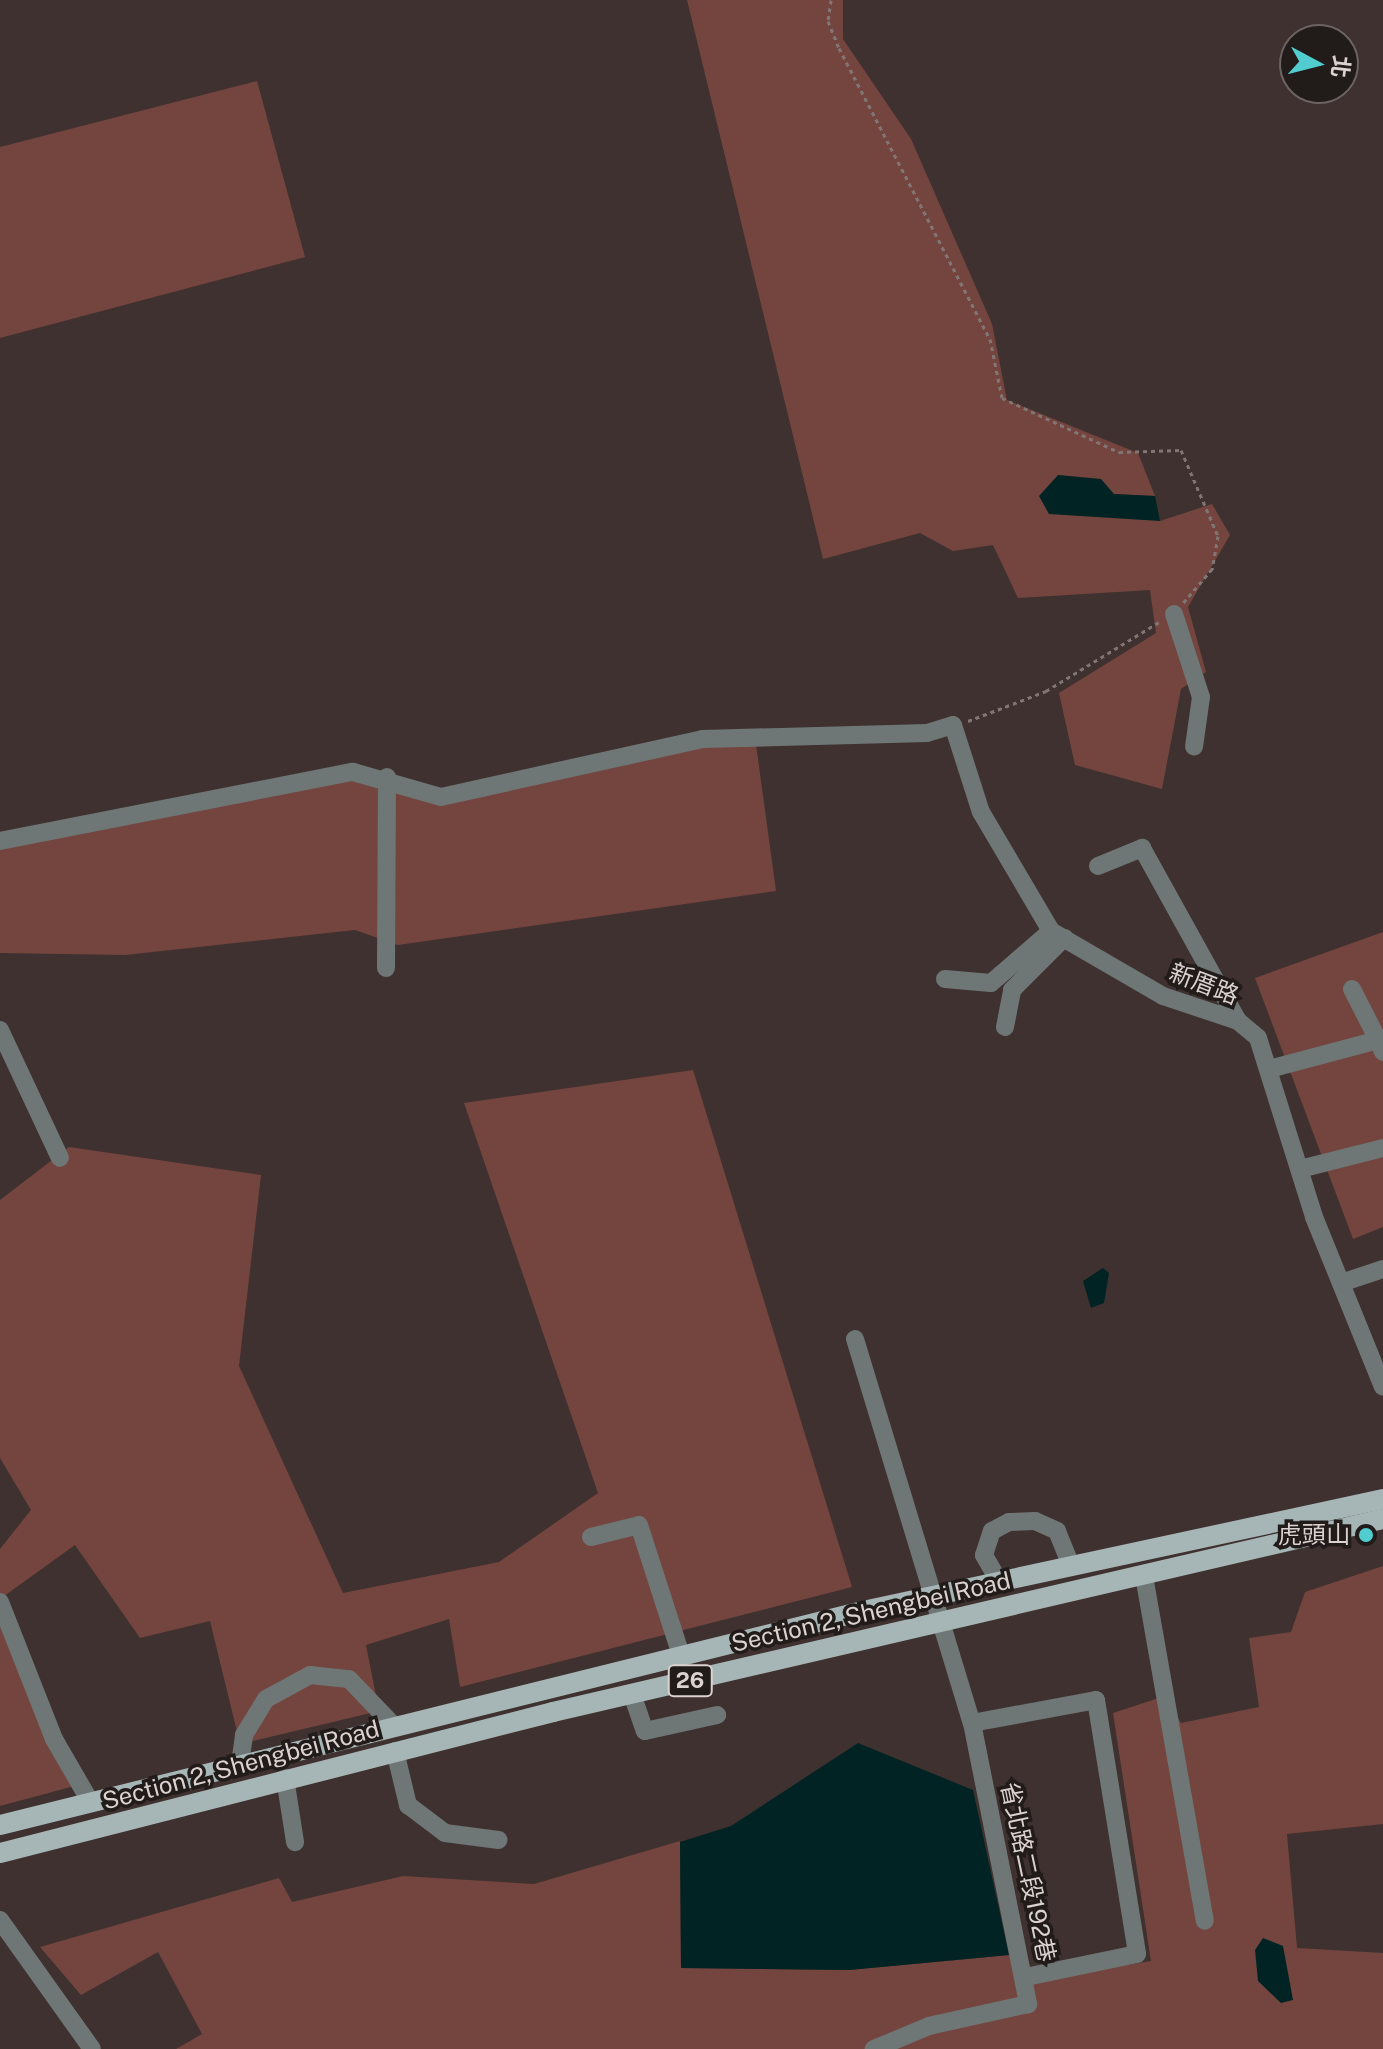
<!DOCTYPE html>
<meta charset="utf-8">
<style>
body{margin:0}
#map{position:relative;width:1383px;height:2049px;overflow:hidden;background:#3f312f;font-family:"Public Sans","Noto Sans TC",sans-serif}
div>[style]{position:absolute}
.green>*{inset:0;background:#74453e}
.water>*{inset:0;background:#022324}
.path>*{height:3px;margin-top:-1.5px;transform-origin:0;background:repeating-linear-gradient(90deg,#827674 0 4px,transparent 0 8px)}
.minor>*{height:18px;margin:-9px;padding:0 9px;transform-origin:9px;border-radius:9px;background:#6e7676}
.major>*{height:20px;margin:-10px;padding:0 10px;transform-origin:10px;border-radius:10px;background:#a6b6b6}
.dots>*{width:22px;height:22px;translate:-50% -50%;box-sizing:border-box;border:4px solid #211b1a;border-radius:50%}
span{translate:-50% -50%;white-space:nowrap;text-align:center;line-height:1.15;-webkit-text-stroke:7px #211b1a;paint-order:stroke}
.shield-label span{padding:2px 6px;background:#211b1a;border:2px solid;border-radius:6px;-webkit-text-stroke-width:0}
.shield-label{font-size:22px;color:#dbd2d0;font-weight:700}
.street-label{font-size:24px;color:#dbd2d0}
.poi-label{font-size:24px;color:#dbd2d0}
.right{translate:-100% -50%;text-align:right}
.north{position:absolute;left:1279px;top:24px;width:80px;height:80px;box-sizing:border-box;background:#211b1a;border:2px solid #6b6463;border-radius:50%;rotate:97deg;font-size:22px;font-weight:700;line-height:32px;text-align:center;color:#dbd2d0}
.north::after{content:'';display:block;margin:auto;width:28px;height:36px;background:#52cdcf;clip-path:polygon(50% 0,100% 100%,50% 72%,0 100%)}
</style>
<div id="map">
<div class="green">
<div style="clip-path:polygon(687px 0,843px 0,843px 39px,911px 139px,992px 324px,1007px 400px,1138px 453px,1155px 496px,1114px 494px,1058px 476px,1160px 521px,1212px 504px,1230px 535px,1188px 607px,1206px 672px,1181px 689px,1162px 789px,1075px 765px,1059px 693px,1156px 633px,1150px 590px,1018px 598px,993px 545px,953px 551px,920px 533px,823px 559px)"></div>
<div style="clip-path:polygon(257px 81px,305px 257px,0 338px,0 147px)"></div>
<div style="clip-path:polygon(755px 737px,776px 891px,398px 945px,355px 930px,125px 955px,0 953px,0 844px,367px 775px,430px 796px)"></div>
<div style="clip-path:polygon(1383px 932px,1383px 1227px,1353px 1239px,1255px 978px)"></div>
<div style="clip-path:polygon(693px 1070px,852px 1587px,460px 1687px,449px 1619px,366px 1645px,379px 1711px,240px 1744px,210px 1621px,140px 1638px,75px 1545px,0 1599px,0 1549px,31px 1510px,0 1458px,0 1200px,69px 1147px,261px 1175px,239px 1366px,343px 1593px,499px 1562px,598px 1493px,464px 1103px)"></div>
<div style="clip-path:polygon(1383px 1566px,1383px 1824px,1287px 1834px,1297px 1948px,1383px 1953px,1383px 2049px,176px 2049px,202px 2034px,158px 1952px,81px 1995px,40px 1947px,279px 1878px,292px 1902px,403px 1876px,534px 1884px,680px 1841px,681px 1968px,849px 1970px,1009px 1955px,1033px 1981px,1151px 1961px,1113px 1713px,1165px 1696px,1181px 1723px,1259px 1707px,1249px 1638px,1291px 1632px,1305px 1592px)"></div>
<div style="clip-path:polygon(0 1608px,82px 1784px,0 1806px)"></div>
</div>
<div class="water">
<div style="clip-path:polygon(1058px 475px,1101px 479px,1114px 494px,1155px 496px,1160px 521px,1049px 514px,1039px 496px)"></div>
<div style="clip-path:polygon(1103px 1268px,1109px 1273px,1104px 1303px,1091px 1308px,1083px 1281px)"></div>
<div style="clip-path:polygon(858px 1743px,973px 1790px,1009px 1955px,849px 1970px,681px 1968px,680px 1842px,731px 1826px)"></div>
<div style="clip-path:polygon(1263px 1938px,1283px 1946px,1293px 2000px,1281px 2003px,1258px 1981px,1255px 1950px)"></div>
</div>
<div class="path">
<div style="left:831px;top:0;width:21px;rotate:98deg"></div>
<div style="left:828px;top:21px;width:29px;rotate:68deg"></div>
<div style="left:839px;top:48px;width:328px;rotate:62.6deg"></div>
<div style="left:990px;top:339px;width:60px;rotate:78.5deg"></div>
<div style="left:1002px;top:398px;width:129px;rotate:24.8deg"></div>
<div style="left:1119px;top:452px;width:62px;rotate:-1.8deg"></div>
<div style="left:1181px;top:450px;width:94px;rotate:66.7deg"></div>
<div style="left:1218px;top:536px;width:34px;rotate:100deg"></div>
<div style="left:1212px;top:569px;width:45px;rotate:130.5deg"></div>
<div style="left:968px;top:721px;width:84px;rotate:-21deg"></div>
<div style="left:1046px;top:691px;width:132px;rotate:-31.4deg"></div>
</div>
<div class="minor">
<div style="left:1174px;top:614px;width:87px;rotate:72deg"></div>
<div style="left:1201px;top:697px;width:50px;rotate:98deg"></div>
<div style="left:0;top:841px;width:360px;rotate:-11.1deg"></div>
<div style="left:353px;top:772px;width:91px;rotate:15.9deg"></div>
<div style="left:441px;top:797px;width:267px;rotate:-12.5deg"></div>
<div style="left:702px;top:739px;width:225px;rotate:-1.5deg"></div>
<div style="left:927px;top:733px;width:27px;rotate:-17deg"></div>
<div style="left:953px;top:725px;width:91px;rotate:72.2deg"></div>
<div style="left:981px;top:812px;width:138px;rotate:59.5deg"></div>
<div style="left:1051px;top:931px;width:129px;rotate:30.1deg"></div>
<div style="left:1163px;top:996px;width:79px;rotate:18.4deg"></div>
<div style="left:1238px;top:1021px;width:26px;rotate:40deg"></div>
<div style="left:1258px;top:1038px;width:188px;rotate:72.6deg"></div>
<div style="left:1314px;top:1217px;width:183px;rotate:67.9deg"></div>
<div style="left:1098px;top:866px;width:48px;rotate:-22.2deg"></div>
<div style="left:1142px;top:848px;width:198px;rotate:61deg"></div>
<div style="left:386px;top:968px;width:191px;rotate:-89.7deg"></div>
<div style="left:945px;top:979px;width:46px;rotate:5deg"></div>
<div style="left:991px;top:983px;width:79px;rotate:-40.9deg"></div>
<div style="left:1352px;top:989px;width:57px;rotate:63deg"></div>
<div style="left:1005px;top:1027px;width:38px;rotate:-79deg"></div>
<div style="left:1012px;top:990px;width:74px;rotate:-45deg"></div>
<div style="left:0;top:1030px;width:141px;rotate:64.9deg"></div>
<div style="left:1273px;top:1068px;width:109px;rotate:-14.9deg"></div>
<div style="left:1378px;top:1040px;width:13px;rotate:67deg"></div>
<div style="left:1300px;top:1169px;width:86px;rotate:-14.2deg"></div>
<div style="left:1344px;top:1282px;width:41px;rotate:-18.4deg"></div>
<div style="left:855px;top:1339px;width:401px;rotate:73.1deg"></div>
<div style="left:972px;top:1723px;width:287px;rotate:78.7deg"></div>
<div style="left:1028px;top:2004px;width:101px;rotate:167.5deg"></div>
<div style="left:929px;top:2026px;width:60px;rotate:157.3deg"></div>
<div style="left:591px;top:1537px;width:49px;rotate:-14deg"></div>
<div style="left:639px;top:1525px;width:137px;rotate:72.1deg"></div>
<div style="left:1144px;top:1576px;width:350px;rotate:80deg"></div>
<div style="left:1000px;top:1583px;width:32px;rotate:-120deg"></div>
<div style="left:984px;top:1555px;width:25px;rotate:-72deg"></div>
<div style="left:992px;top:1531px;width:19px;rotate:-28deg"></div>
<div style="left:1009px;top:1522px;width:26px;rotate:-2deg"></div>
<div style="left:1035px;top:1521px;width:24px;rotate:24deg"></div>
<div style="left:1057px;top:1531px;width:38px;rotate:68deg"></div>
<div style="left:0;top:1602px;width:147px;rotate:68.5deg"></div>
<div style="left:54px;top:1739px;width:74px;rotate:60deg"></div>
<div style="left:632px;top:1694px;width:39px;rotate:71deg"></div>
<div style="left:645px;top:1731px;width:74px;rotate:-12.5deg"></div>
<div style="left:972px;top:1723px;width:126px;rotate:-10.5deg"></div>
<div style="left:1096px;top:1700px;width:257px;rotate:80.8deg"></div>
<div style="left:1137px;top:1954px;width:113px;rotate:168.3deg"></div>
<div style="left:395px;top:1751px;width:56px;rotate:76.5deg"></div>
<div style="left:408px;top:1805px;width:46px;rotate:37.1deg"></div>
<div style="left:445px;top:1833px;width:54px;rotate:7.4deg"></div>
<div style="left:240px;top:1764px;width:29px;rotate:-82deg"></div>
<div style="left:244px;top:1735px;width:42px;rotate:-58.6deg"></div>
<div style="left:266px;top:1699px;width:50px;rotate:-28.6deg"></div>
<div style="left:310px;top:1675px;width:39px;rotate:6deg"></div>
<div style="left:349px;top:1679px;width:62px;rotate:46.3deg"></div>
<div style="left:285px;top:1778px;width:65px;rotate:81.1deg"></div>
<div style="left:0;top:1920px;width:158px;rotate:54.5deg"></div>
</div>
<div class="major">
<div style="left:0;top:1825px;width:889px;rotate:-13.93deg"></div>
<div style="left:863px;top:1611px;width:532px;rotate:-12.15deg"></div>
<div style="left:0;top:1853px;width:571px;rotate:-14.3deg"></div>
<div style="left:553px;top:1712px;width:852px;rotate:-13.09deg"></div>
</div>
<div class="dots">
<div style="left:1366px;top:1535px;background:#52cdcf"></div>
</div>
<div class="shield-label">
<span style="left:690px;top:1681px">26</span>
</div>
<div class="street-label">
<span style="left:1204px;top:984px;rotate:21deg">新厝路</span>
<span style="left:871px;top:1612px;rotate:-13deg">Section 2, Shengbei Road</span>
<span style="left:241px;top:1765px;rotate:-15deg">Section 2, Shengbei Road</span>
<span style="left:1028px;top:1872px;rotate:78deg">省北路二段192巷</span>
</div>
<div class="poi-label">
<span class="right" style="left:1350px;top:1535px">虎頭山</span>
</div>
<div class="north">北</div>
</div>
